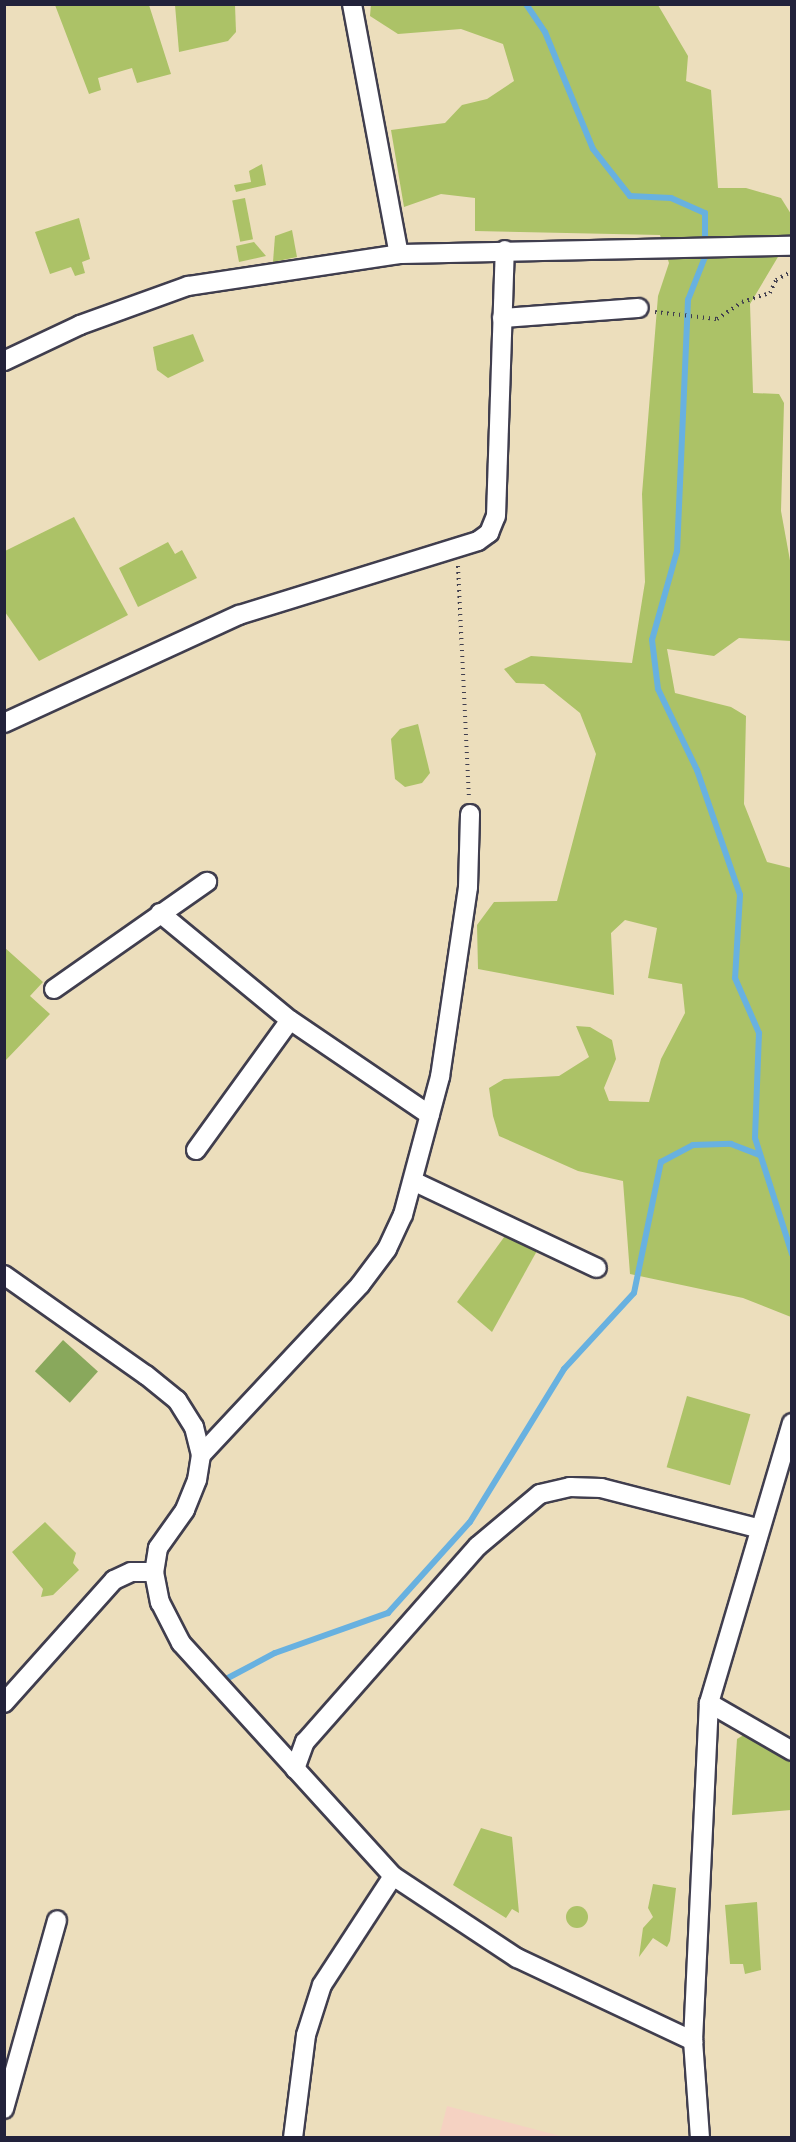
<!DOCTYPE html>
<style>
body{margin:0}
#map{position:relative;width:796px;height:2142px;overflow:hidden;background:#ecdebc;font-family:"Playpen Sans",sans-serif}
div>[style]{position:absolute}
.built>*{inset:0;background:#f5d2c2}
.green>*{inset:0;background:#acc267;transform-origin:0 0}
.round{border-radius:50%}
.forest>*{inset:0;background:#89a85c;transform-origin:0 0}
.stream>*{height:6px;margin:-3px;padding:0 3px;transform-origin:3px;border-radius:3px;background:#68b1e0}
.path>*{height:4px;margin-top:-2px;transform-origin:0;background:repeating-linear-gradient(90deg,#403e4e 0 1.5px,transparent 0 6px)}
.roads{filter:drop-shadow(2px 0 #403e4e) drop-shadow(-2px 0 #403e4e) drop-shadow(0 2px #403e4e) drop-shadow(0 -2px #403e4e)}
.minor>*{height:18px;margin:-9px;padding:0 9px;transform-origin:9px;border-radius:9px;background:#fff}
span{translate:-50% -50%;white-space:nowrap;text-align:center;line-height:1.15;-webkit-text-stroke:4.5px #f7f3e8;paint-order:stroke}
.frame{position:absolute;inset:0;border:6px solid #22223b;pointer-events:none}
</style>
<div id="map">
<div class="built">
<div style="clip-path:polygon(447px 2106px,564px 2137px,565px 2137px,439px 2137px)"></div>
</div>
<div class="green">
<div style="clip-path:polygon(371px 4px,658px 5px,688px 56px,686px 81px,711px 90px,718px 188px,746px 188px,781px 198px,791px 214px,791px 235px,750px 304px,753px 393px,779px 394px,784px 403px,781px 511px,791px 566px,791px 641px,739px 638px,714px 656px,667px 649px,675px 693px,731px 707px,746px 716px,744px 804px,767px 862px,791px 868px,791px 1317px,743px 1298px,630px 1274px,623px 1181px,578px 1171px,499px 1136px,493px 1116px,489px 1088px,504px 1079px,559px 1076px,589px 1057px,576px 1026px,590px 1027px,612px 1040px,616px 1059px,604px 1088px,609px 1101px,649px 1102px,661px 1059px,685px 1013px,682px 984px,648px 978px,657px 928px,625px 920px,611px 933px,614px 995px,478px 969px,477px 925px,494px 902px,557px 901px,596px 754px,580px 713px,544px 684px,516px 683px,504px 669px,531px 656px,632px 663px,645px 582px,642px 494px,658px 296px,669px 263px,660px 235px,475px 231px,475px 198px,441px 194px,404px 207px,391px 130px,445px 123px,462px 105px,487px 99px,514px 81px,503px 44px,461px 29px,398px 34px,370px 16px)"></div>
<div style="clip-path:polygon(55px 5px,149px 5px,171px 74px,137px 83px,132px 68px,98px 78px,101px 90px,89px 94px)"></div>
<div style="clip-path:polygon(175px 5px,235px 5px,236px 32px,228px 41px,179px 52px)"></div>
<div style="clip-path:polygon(262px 164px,266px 185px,236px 192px,234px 185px,251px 182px,249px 171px)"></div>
<div style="left:245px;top:198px;width:42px;height:13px;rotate:79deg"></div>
<div style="clip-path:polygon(79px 218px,90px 259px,82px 262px,85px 273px,75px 276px,71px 267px,50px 274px,35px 232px)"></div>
<div style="clip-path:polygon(292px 230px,297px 257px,273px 262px,275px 236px)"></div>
<div style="clip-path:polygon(254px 242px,266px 256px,239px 262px,236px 246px)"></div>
<div style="clip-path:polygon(193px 334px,204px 361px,168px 378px,157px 370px,153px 347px)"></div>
<div style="clip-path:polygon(74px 517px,128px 615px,39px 661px,5px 612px,5px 551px)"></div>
<div style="clip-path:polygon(168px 542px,175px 554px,182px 550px,197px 578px,138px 607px,119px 568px)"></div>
<div style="clip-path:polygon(418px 724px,430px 773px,422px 783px,405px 787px,395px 779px,391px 739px,400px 729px)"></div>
<div style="clip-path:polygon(4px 947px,43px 982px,30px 996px,50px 1014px,5px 1061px)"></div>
<div style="clip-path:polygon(510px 1229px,538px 1249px,492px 1332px,457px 1302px)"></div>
<div style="left:687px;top:1396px;width:66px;height:74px;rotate:16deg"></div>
<div style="clip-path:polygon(45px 1522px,76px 1553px,73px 1563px,79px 1570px,53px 1595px,41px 1597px,43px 1589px,12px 1552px)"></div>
<div style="clip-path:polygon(747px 1733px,791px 1762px,791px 1810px,732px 1815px,737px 1739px)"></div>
<div style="clip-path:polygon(481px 1828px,512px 1837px,519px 1913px,512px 1909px,506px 1918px,453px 1885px)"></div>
<div style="clip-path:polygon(653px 1884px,676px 1888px,670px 1941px,667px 1947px,653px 1938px,639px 1957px,643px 1928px,653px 1917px,648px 1908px)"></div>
<div style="clip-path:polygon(757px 1902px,761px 1970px,745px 1974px,743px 1964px,730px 1964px,725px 1905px)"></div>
<div class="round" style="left:566px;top:1906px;width:22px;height:22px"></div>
</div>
<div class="forest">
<div style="left:63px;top:1340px;width:47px;height:42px;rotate:42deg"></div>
</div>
<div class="stream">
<div style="left:526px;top:4px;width:34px;rotate:56deg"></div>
<div style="left:545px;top:32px;width:126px;rotate:67.7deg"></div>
<div style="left:593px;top:149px;width:60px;rotate:51.8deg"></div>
<div style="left:630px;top:196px;width:41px;rotate:2.8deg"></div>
<div style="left:671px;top:198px;width:37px;rotate:24deg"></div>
<div style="left:705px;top:213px;width:44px;rotate:90deg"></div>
<div style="left:705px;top:257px;width:46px;rotate:111.6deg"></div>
<div style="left:688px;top:300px;width:251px;rotate:92.5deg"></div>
<div style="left:677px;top:551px;width:92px;rotate:105.7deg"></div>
<div style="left:652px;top:640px;width:49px;rotate:83deg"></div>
<div style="left:658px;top:689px;width:90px;rotate:64.3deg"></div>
<div style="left:697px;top:770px;width:132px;rotate:71deg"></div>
<div style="left:740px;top:895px;width:83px;rotate:93.4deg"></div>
<div style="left:735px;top:978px;width:60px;rotate:66.4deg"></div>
<div style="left:759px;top:1033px;width:105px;rotate:92.2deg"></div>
<div style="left:755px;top:1138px;width:122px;rotate:72.3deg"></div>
<div style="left:226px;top:1679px;width:55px;rotate:-28deg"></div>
<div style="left:275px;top:1653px;width:120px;rotate:-19.5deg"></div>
<div style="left:388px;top:1613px;width:122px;rotate:-48deg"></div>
<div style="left:470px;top:1522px;width:180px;rotate:-58.4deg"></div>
<div style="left:564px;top:1369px;width:103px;rotate:-47.4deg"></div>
<div style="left:634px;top:1293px;width:134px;rotate:-78.4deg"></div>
<div style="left:661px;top:1162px;width:36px;rotate:-28deg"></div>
<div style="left:693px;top:1145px;width:38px;rotate:-2deg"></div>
<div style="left:731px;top:1144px;width:31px;rotate:21deg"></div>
</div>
<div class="path">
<div style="left:655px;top:312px;width:62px;rotate:6.4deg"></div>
<div style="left:717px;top:319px;width:30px;rotate:-34deg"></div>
<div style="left:742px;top:302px;width:29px;rotate:-18deg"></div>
<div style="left:770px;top:293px;width:14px;rotate:-65deg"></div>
<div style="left:776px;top:280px;width:18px;rotate:-29deg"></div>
<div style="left:458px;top:566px;width:232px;rotate:87.3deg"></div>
</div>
<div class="roads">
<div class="minor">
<div style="left:352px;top:4px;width:254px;rotate:79.4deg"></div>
<div style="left:502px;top:318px;width:137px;rotate:-4.2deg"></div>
<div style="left:4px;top:361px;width:84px;rotate:-25.3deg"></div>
<div style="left:80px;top:325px;width:115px;rotate:-19.9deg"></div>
<div style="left:188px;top:286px;width:213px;rotate:-8.6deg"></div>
<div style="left:399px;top:254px;width:393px;rotate:-1.2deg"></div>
<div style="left:4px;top:723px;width:259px;rotate:-24.7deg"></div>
<div style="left:239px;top:615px;width:250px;rotate:-17.2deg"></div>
<div style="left:478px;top:541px;width:14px;rotate:-36deg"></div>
<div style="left:489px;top:533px;width:18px;rotate:-68deg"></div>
<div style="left:496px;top:516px;width:266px;rotate:-88.1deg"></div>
<div style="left:160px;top:913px;width:168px;rotate:39.5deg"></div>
<div style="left:290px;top:1020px;width:169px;rotate:34.2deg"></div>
<div style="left:54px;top:989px;width:187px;rotate:-35deg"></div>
<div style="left:196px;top:1150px;width:160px;rotate:-54.1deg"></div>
<div style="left:415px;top:1182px;width:201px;rotate:25.3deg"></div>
<div style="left:4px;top:1275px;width:174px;rotate:35.2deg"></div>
<div style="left:146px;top:1375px;width:40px;rotate:39deg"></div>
<div style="left:177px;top:1400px;width:32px;rotate:58deg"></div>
<div style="left:194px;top:1427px;width:29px;rotate:76deg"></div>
<div style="left:201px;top:1455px;width:25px;rotate:99deg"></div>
<div style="left:197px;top:1480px;width:32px;rotate:112deg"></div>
<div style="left:185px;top:1510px;width:47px;rotate:125.4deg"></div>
<div style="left:158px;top:1548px;width:24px;rotate:99deg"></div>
<div style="left:154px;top:1572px;width:31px;rotate:79deg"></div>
<div style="left:160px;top:1602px;width:46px;rotate:62.9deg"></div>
<div style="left:181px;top:1643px;width:315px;rotate:47.7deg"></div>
<div style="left:393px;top:1876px;width:149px;rotate:33.5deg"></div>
<div style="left:517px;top:1958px;width:195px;rotate:25.2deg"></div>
<div style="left:201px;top:1455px;width:233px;rotate:-46.9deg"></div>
<div style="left:360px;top:1285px;width:45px;rotate:-53.1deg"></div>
<div style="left:387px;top:1249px;width:38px;rotate:-65deg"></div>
<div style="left:403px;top:1215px;width:143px;rotate:-75deg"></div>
<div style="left:440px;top:1077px;width:192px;rotate:-81.6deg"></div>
<div style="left:468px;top:887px;width:73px;rotate:-88.4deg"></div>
<div style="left:4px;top:1703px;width:165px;rotate:-48.2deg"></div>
<div style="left:114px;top:1580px;width:19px;rotate:-25deg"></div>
<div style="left:131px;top:1572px;width:23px"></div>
<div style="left:709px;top:1703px;width:96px;rotate:30deg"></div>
<div style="left:295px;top:1769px;width:29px;rotate:-70deg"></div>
<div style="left:305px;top:1742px;width:261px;rotate:-48.6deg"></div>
<div style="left:478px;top:1546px;width:81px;rotate:-40deg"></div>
<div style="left:540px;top:1494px;width:31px;rotate:-13deg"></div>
<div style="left:570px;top:1487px;width:31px;rotate:2deg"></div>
<div style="left:601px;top:1488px;width:161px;rotate:14.4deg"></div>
<div style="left:4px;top:2109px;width:196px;rotate:-74.3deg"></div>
<div style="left:293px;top:2138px;width:104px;rotate:-82.8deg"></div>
<div style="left:306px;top:2035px;width:52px;rotate:-72.3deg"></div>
<div style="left:322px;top:1985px;width:130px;rotate:-56.9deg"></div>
<div style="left:700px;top:2138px;width:97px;rotate:-94.1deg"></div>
<div style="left:693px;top:2041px;width:338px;rotate:-87.3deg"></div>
<div style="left:709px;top:1703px;width:292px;rotate:-73.5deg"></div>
</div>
</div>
<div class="frame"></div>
</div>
